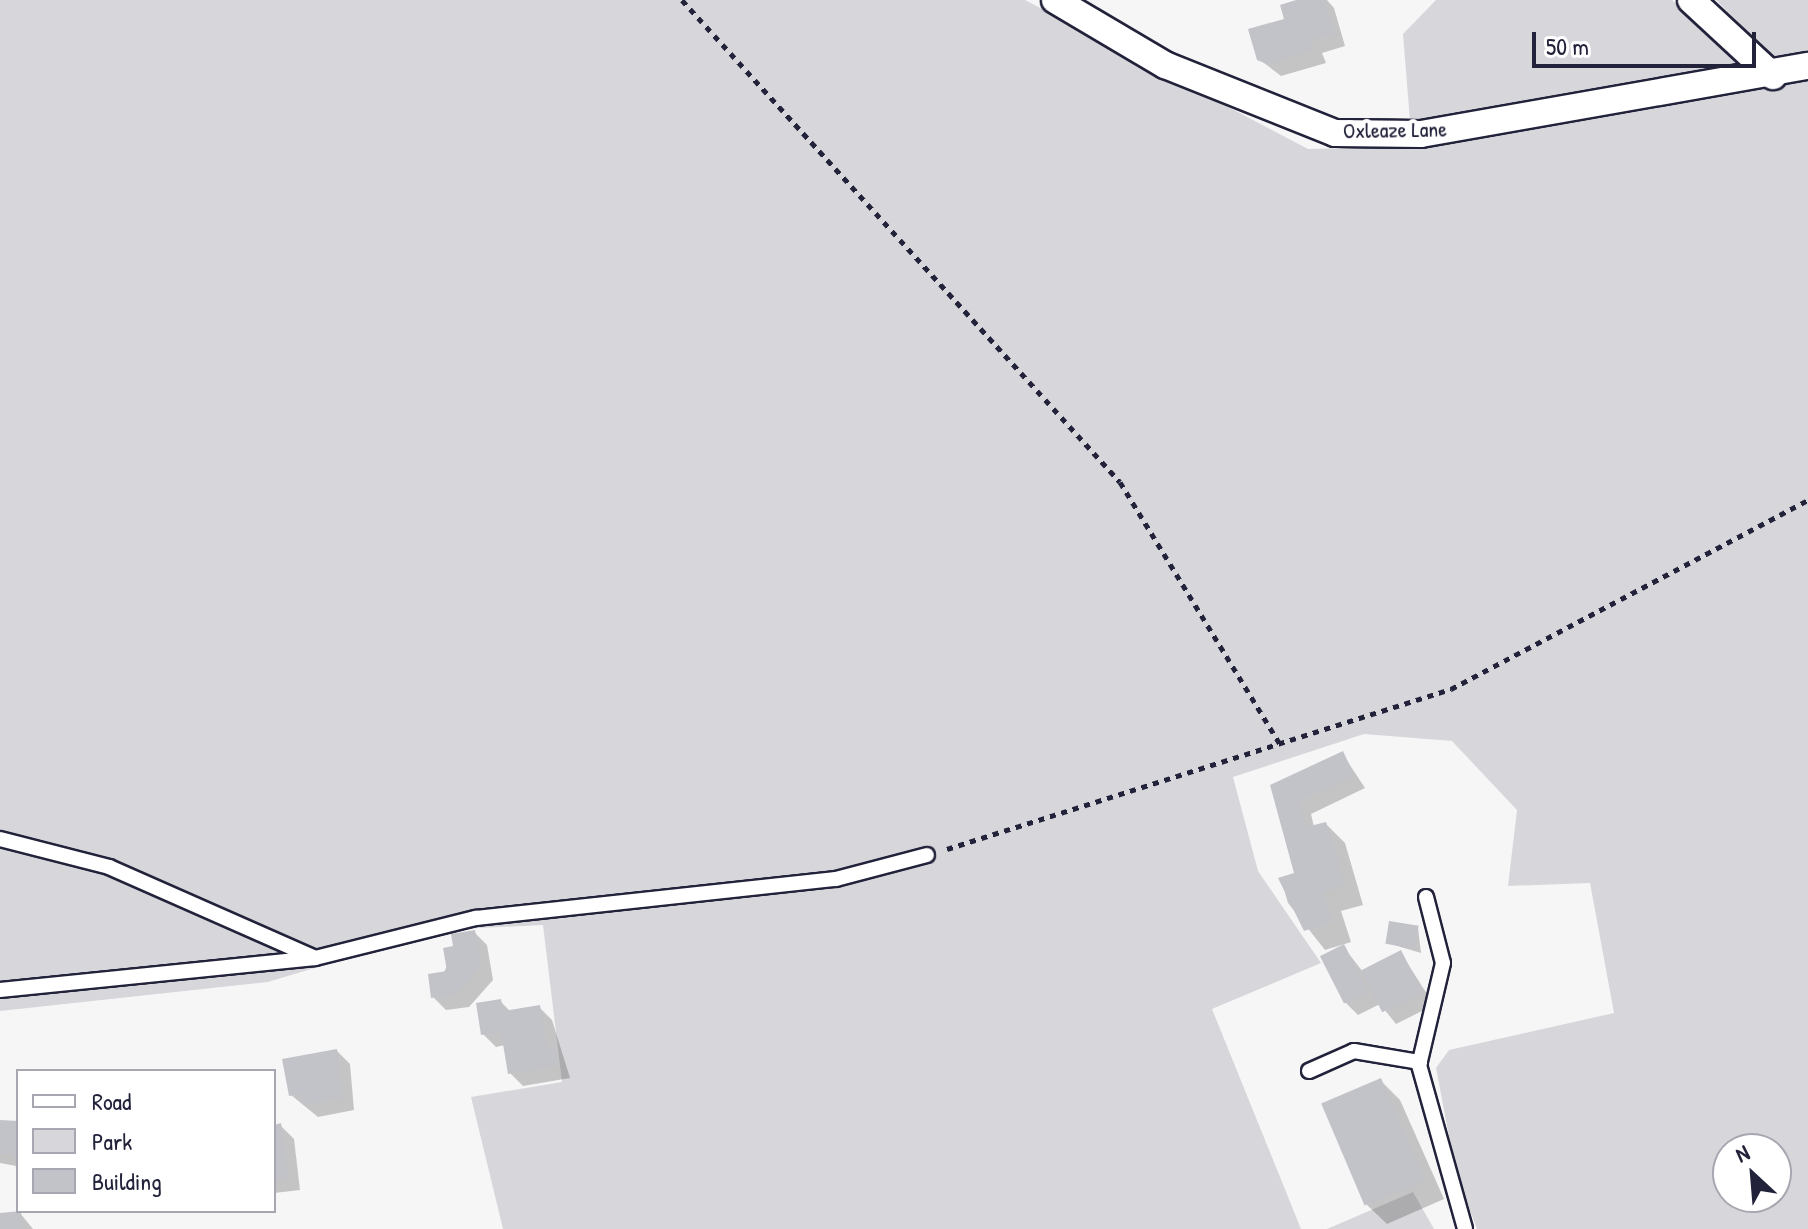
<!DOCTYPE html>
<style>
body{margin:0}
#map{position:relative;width:1808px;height:1229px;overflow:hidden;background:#f6f6f7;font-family:"Patrick Hand",sans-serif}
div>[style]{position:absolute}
.green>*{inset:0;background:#d7d7db}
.shadow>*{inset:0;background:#0003}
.building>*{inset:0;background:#c2c2c9;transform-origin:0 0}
.path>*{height:5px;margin-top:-2.5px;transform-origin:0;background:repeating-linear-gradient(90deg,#22223b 0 6px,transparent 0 12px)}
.roads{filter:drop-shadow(2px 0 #22223b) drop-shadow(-2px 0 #22223b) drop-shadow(0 2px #22223b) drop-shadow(0 -2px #22223b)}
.lane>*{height:14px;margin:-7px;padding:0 7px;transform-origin:7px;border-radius:7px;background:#fff}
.street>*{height:26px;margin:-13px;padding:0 13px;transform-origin:13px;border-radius:13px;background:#fff}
span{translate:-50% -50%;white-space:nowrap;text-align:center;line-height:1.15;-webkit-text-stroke:8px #fff;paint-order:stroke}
.street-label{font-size:22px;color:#22223b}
.legend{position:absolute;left:16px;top:1069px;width:260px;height:144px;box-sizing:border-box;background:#fff;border:2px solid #a7a7b1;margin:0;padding:10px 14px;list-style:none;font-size:24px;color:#22223b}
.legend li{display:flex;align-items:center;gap:16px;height:40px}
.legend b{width:40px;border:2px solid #a7a7b1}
.north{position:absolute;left:1712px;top:1133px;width:80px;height:80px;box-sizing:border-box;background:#fff;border:2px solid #a7a7b1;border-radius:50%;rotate:334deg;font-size:22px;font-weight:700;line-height:32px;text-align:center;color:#22223b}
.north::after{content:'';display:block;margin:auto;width:28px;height:36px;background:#22223b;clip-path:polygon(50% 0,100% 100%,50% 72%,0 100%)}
.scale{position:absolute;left:1532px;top:32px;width:224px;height:36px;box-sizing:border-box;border:4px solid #22223b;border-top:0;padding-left:10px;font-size:24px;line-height:28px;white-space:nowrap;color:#22223b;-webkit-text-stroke:6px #fff;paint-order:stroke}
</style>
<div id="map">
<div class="green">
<div style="clip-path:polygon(evenodd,0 0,1025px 0,1308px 149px,1431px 146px,1808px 80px,1808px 1229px,1477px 1229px,1456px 1173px,1436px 1068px,1449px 1050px,1614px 1013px,1590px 883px,1508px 886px,1517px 810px,1452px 741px,1364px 734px,1233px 777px,1258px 871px,1321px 963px,1212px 1009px,1301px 1229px,503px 1229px,471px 1097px,562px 1082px,543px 925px,440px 930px,268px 982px,0 1011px,0 0,1728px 1149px,1776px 1149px,1776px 1197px,1728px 1197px,1728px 1149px)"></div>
<div style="clip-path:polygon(1436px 0,1672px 0,1750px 69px,1410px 121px,1403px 34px)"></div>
<div style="clip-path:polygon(1716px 0,1808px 0,1808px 55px,1779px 63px)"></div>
<div style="clip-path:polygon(1413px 1192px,1434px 1229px,1327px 1229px)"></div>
</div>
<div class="shadow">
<div style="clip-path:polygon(1303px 0,1327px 0,1334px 8px,1345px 46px,1322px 53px,1326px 63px,1281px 76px,1259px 59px)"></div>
<div style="clip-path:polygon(1342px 753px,1365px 788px,1311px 814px,1314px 827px,1326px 824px,1345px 843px,1363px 905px,1341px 911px,1351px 942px,1325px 950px,1288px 903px,1281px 879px,1296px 875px,1272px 786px)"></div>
<div style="clip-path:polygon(1418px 928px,1421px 953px,1387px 943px)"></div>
<div style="clip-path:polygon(474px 932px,487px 945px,493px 980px,469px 1007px,446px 1010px,433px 997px,455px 948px)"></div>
<div style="clip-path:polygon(1342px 945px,1363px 972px,1401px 953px,1434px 1005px,1396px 1024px,1380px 1004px,1358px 1015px,1345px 1002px)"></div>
<div style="clip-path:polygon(500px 1001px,511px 1012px,539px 1007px,552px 1020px,570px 1078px,523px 1086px,510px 1073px,505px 1045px,496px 1047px,483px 1034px)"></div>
<div style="clip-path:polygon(337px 1051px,350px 1064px,354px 1110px,318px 1117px,291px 1095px)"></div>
<div style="clip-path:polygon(1380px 1080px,1400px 1100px,1444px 1199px,1387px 1224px,1367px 1205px)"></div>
<div style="clip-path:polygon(0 1122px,18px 1123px,18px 1184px,16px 1166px,0 1163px)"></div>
<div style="clip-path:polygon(281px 1126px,294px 1139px,300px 1190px,274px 1193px,274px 1128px)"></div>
<div style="clip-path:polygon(20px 1213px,33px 1229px,0 1229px,0 1215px)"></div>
</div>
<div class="building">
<div style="clip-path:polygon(1296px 0,1324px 0,1334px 33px,1311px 40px,1314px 50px,1267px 64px,1257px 60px,1248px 29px,1284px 19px,1280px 5px)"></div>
<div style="clip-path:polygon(1343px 751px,1354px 775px,1299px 801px,1306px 827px,1326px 822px,1345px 885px,1323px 892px,1332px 922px,1304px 931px,1278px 878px,1294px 873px,1270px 785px)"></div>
<div style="left:1389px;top:921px;width:30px;height:23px;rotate:9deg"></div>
<div style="clip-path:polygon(475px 930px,481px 966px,456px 995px,431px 998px,428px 974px,447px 971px,443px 948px,453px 946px,451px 934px)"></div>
<div style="left:1344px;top:944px;width:53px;height:27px;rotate:63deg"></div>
<div style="left:1401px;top:950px;width:47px;height:45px;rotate:63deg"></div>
<div style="clip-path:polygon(501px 999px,503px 1011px,540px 1005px,547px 1048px,555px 1046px,558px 1065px,508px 1074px,501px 1032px,481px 1035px,476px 1003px)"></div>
<div style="clip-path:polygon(337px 1049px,342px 1098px,303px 1105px,302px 1094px,289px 1096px,282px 1059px)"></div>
<div style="left:1381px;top:1078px;width:111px;height:65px;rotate:67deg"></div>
<div style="clip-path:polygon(0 1120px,18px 1121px,18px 1182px,14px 1154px,0 1154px)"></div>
<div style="clip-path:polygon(281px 1123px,288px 1177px,274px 1179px,274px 1125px)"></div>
<div style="clip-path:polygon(21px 1211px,22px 1229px,0 1229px,0 1213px)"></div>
</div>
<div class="path">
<div style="left:682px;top:0;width:651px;rotate:47.74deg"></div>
<div style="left:1120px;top:482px;width:309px;rotate:58.6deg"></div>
<div style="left:947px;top:849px;width:529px;rotate:-17.61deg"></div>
<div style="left:1451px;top:689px;width:404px;rotate:-27.9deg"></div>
</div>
<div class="roads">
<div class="lane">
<div style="left:0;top:839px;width:113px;rotate:14.4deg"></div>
<div style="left:109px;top:867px;width:223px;rotate:23.8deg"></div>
<div style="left:1426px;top:897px;width:68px;rotate:75.6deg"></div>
<div style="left:1443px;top:963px;width:105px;rotate:103.2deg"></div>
<div style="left:1419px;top:1065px;width:170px;rotate:74.3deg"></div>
<div style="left:0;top:990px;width:317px;rotate:-5.8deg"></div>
<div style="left:315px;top:958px;width:166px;rotate:-14deg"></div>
<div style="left:476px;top:918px;width:362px;rotate:-6.2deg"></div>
<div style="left:836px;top:879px;width:94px;rotate:-14.8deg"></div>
<div style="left:1309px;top:1071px;width:49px;rotate:-24deg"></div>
<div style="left:1354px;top:1051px;width:67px;rotate:9.5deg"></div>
</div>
<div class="street">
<div style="left:1055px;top:0;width:128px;rotate:30.6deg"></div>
<div style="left:1165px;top:65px;width:183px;rotate:21.8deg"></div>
<div style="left:1335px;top:133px;width:86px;rotate:0.7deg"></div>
<div style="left:1421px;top:134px;width:393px;rotate:-10deg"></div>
<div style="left:1691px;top:0;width:112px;rotate:42.8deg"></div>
</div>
</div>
<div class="street-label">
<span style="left:1395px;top:130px;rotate:-1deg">Oxleaze Lane</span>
</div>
<ul class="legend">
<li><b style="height:10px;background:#fff"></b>Road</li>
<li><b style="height:22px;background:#d7d7db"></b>Park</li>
<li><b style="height:22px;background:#c2c2c9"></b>Building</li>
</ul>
<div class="north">N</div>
<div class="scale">50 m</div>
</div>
